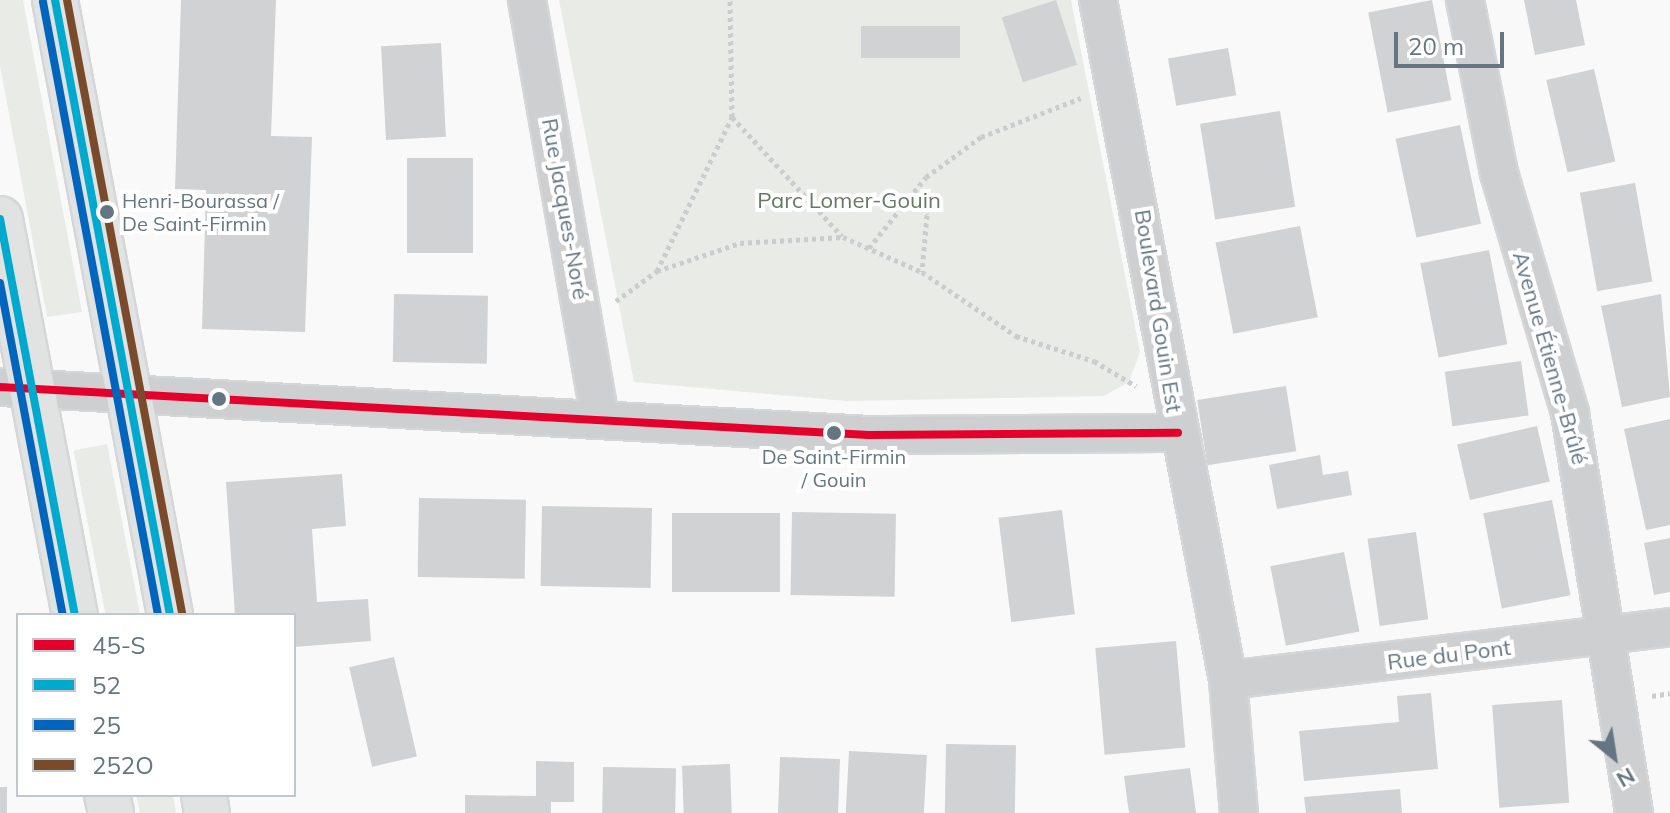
<!DOCTYPE html>
<meta charset="utf-8">
<style>
body{margin:0}
#map{position:relative;width:1670px;height:813px;overflow:hidden;background:#f9f9f9;font-family:Mulish,sans-serif}
div>[style]{position:absolute}
.green>*{inset:0;background:#e8ebe6;transform-origin:0 0}
.building>*{inset:0;background:#d0d2d3;transform-origin:0 0}
.path>*{height:5px;margin-top:-2.5px;transform-origin:0;background:repeating-linear-gradient(90deg,#cbcccd 0 4px,transparent 0 8px)}
.roads{filter:drop-shadow(2px 0 #d5d6d7) drop-shadow(-2px 0 #d5d6d7) drop-shadow(0 2px #d5d6d7) drop-shadow(0 -2px #d5d6d7)}
.minor>*{height:36px;margin:-18px;padding:0 18px;transform-origin:18px;border-radius:18px;background:#cecfd0}
.major>*{height:44px;margin:-22px;padding:0 22px;transform-origin:22px;border-radius:22px;background:#e1e2e2}
.bus-1>*{height:8px;margin:-4px;padding:0 4px;transform-origin:4px;border-radius:4px;background:#e4002b}
.bus-2>*{height:8px;margin:-4px;padding:0 4px;transform-origin:4px;border-radius:4px;background:#00a9ce}
.bus-3>*{height:8px;margin:-4px;padding:0 4px;transform-origin:4px;border-radius:4px;background:#0065bd}
.bus-4>*{height:8px;margin:-4px;padding:0 4px;transform-origin:4px;border-radius:4px;background:#7a4b2a}
.dots>*{width:22px;height:22px;translate:-50% -50%;box-sizing:border-box;border:4px solid #fff;border-radius:50%}
span{translate:-50% -50%;white-space:nowrap;text-align:center;line-height:1.15;-webkit-text-stroke:8px #fff;paint-order:stroke}
.bus-label{font-size:20px;color:#657683}
.left{translate:0 -50%;text-align:left}
.park-label{font-size:22px;color:#687a64}
.street-label{font-size:22px;color:#657683}
.legend{position:absolute;left:16px;top:613px;width:280px;height:184px;box-sizing:border-box;background:#fff;border:2px solid #c1c8cd;margin:0;padding:10px 14px;list-style:none;font-size:24px;color:#657683}
.legend li{display:flex;align-items:center;gap:16px;height:40px}
.legend b{width:40px;border:2px solid #c1c8cd}
.north{position:absolute;left:1574px;top:717px;width:80px;height:80px;-webkit-text-stroke:6px #fff;paint-order:stroke;rotate:150deg;font-size:22px;font-weight:700;line-height:32px;text-align:center;color:#657683}
.north::after{content:'';display:block;margin:auto;width:28px;height:36px;background:#657683;clip-path:polygon(50% 0,100% 100%,50% 72%,0 100%)}
.scale{position:absolute;left:1394px;top:32px;width:110px;height:36px;box-sizing:border-box;border:4px solid #657683;border-top:0;padding-left:10px;font-size:24px;line-height:28px;white-space:nowrap;color:#657683;-webkit-text-stroke:6px #fff;paint-order:stroke}
</style>
<div id="map">
<div class="green">
<div style="clip-path:polygon(0 0,23px 0,82px 312px,47px 317px,0 66px)"></div>
<div style="clip-path:polygon(559px 0,1071px 0,1140px 352px,1129px 382px,1104px 396px,847px 401px,634px 382px)"></div>
<div style="left:107px;top:444px;width:174px;height:34px;rotate:79deg"></div>
<div style="clip-path:polygon(136px 795px,173px 795px,176px 813px,140px 813px)"></div>
</div>
<div class="building">
<div style="clip-path:polygon(181px 0,276px 0,271px 136px,312px 137px,305px 332px,202px 329px,206px 190px,175px 189px)"></div>
<div style="left:1056px;top:0;width:68px;height:57px;rotate:72deg"></div>
<div style="left:1432px;top:0;width:102px;height:65px;rotate:79deg"></div>
<div style="clip-path:polygon(1524px 0,1576px 0,1585px 45px,1535px 55px)"></div>
<div style="left:861px;top:26px;width:99px;height:32px"></div>
<div style="left:441px;top:43px;width:94px;height:60px;rotate:87deg"></div>
<div style="left:1228px;top:48px;width:48px;height:61px;rotate:80deg"></div>
<div style="left:1594px;top:69px;width:95px;height:49px;rotate:77deg"></div>
<div style="left:1280px;top:111px;width:97px;height:81px;rotate:81deg"></div>
<div style="left:1460px;top:125px;width:101px;height:66px;rotate:78deg"></div>
<div style="left:407px;top:158px;width:66px;height:95px"></div>
<div style="left:1635px;top:183px;width:100px;height:56px;rotate:80deg"></div>
<div style="left:1300px;top:226px;width:93px;height:86px;rotate:79deg"></div>
<div style="left:1489px;top:250px;width:96px;height:70px;rotate:79deg"></div>
<div style="left:394px;top:294px;width:94px;height:68px;rotate:1deg"></div>
<div style="clip-path:polygon(1661px 294px,1670px 397px,1622px 407px,1601px 306px)"></div>
<div style="left:1521px;top:361px;width:55px;height:77px;rotate:82deg"></div>
<div style="left:1286px;top:386px;width:66px;height:90px;rotate:81deg"></div>
<div style="clip-path:polygon(1670px 419px,1670px 525px,1646px 530px,1624px 429px)"></div>
<div style="left:1537px;top:426px;width:57px;height:82px;rotate:77deg"></div>
<div style="clip-path:polygon(1320px 455px,1323px 475px,1348px 471px,1352px 495px,1277px 509px,1269px 465px)"></div>
<div style="clip-path:polygon(342px 474px,346px 526px,312px 529px,317px 602px,368px 599px,371px 641px,294px 647px,294px 615px,235px 615px,226px 482px)"></div>
<div style="left:419px;top:498px;width:107px;height:79px;rotate:1deg"></div>
<div style="left:1552px;top:500px;width:97px;height:70px;rotate:79deg"></div>
<div style="left:542px;top:506px;width:110px;height:80px;rotate:1deg"></div>
<div style="left:1062px;top:510px;width:105px;height:64px;rotate:83deg"></div>
<div style="left:792px;top:512px;width:104px;height:83px;rotate:1deg"></div>
<div style="left:672px;top:513px;width:108px;height:79px"></div>
<div style="left:1416px;top:532px;width:88px;height:49px;rotate:82deg"></div>
<div style="clip-path:polygon(1670px 538px,1670px 592px,1654px 595px,1644px 543px)"></div>
<div style="left:1344px;top:552px;width:81px;height:75px;rotate:79deg"></div>
<div style="left:1176px;top:641px;width:107px;height:81px;rotate:85deg"></div>
<div style="left:394px;top:657px;width:102px;height:46px;rotate:77deg"></div>
<div style="clip-path:polygon(1431px 693px,1438px 769px,1304px 781px,1299px 731px,1399px 722px,1397px 696px)"></div>
<div style="left:1562px;top:700px;width:103px;height:70px;rotate:86deg"></div>
<div style="left:946px;top:744px;width:70px;height:69px;rotate:1deg"></div>
<div style="left:849px;top:751px;width:78px;height:62px;rotate:3deg"></div>
<div style="left:780px;top:757px;width:60px;height:56px;rotate:2deg"></div>
<div style="clip-path:polygon(536px 761px,574px 762px,574px 802px,551px 802px,551px 813px,465px 813px,465px 795px,536px 796px)"></div>
<div style="left:730px;top:764px;width:49px;height:48px;rotate:88deg"></div>
<div style="left:603px;top:767px;width:73px;height:46px;rotate:1deg"></div>
<div style="clip-path:polygon(1190px 768px,1196px 813px,1129px 813px,1124px 776px)"></div>
<div style="left:0;top:787px;width:7px;height:26px"></div>
<div style="clip-path:polygon(1400px 789px,1402px 813px,1306px 813px,1304px 797px)"></div>
</div>
<div class="path">
<div style="left:732px;top:117px;width:162px;rotate:47.3deg"></div>
<div style="left:913px;top:194px;width:25px;rotate:56deg"></div>
<div style="left:927px;top:215px;width:57px;rotate:95deg"></div>
<div style="left:869px;top:248px;width:91px;rotate:-51.2deg"></div>
<div style="left:926px;top:177px;width:68px;rotate:-36deg"></div>
<div style="left:981px;top:137px;width:107px;rotate:-21.3deg"></div>
<div style="left:657px;top:271px;width:88px;rotate:-18.6deg"></div>
<div style="left:740px;top:243px;width:103px;rotate:-3.3deg"></div>
<div style="left:843px;top:237px;width:86px;rotate:23.9deg"></div>
<div style="left:922px;top:272px;width:114px;rotate:34.2deg"></div>
<div style="left:1016px;top:336px;width:82px;rotate:17.8deg"></div>
<div style="left:1094px;top:361px;width:49px;rotate:30.8deg"></div>
<div style="left:616px;top:301px;width:51px;rotate:-36.2deg"></div>
<div style="left:657px;top:271px;width:171px;rotate:-64deg"></div>
<div style="left:732px;top:117px;width:117px;rotate:-91deg"></div>
<div style="left:1652px;top:696px;width:18px;rotate:-9deg"></div>
</div>
<div class="roads">
<div class="minor">
<div style="left:527px;top:0;width:425px;rotate:80.1deg"></div>
<div style="left:1098px;top:0;width:692px;rotate:79.18deg"></div>
<div style="left:1228px;top:680px;width:133px;rotate:85.3deg"></div>
<div style="left:1465px;top:0;width:176px;rotate:78.9deg"></div>
<div style="left:1499px;top:173px;width:250px;rotate:73.5deg"></div>
<div style="left:1570px;top:413px;width:405px;rotate:80.9deg"></div>
<div style="left:0;top:387px;width:870px;rotate:3.16deg"></div>
<div style="left:869px;top:435px;width:309px;rotate:-0.4deg"></div>
<div style="left:1228px;top:680px;width:445px;rotate:-6.8deg"></div>
</div>
<div class="major">
<div style="left:55px;top:0;width:626px;rotate:79.41deg"></div>
<div style="left:0;top:219px;width:403px;rotate:79.3deg"></div>
<div style="left:107px;top:795px;width:18px;rotate:77deg"></div>
<div style="left:204px;top:795px;width:18px;rotate:81deg"></div>
</div>
</div>
<div class="bus-1">
<div style="left:0;top:387px;width:870px;rotate:3.16deg"></div>
<div style="left:869px;top:435px;width:309px;rotate:-0.4deg"></div>
</div>
<div class="bus-2">
<div style="left:55px;top:0;width:626px;rotate:79.41deg"></div>
<div style="left:0;top:219px;width:403px;rotate:79.3deg"></div>
</div>
<div class="bus-3">
<div style="left:43px;top:2px;width:624px;rotate:79.37deg"></div>
<div style="left:0;top:283px;width:338px;rotate:79.3deg"></div>
</div>
<div class="bus-4">
<div style="left:67px;top:0;width:624px;rotate:79.37deg"></div>
</div>
<div class="dots">
<div style="left:107px;top:212px;background:#657683"></div>
<div style="left:219px;top:399px;background:#657683"></div>
<div style="left:834px;top:433px;background:#657683"></div>
</div>
<div class="bus-label">
<span class="left" style="left:122px;top:212px">Henri-Bourassa /<br>De Saint-Firmin</span>
<span style="left:834px;top:468px">De Saint-Firmin<br>/ Gouin</span>
</div>
<div class="park-label">
<span style="left:849px;top:201px">Parc Lomer-Gouin</span>
</div>
<div class="street-label">
<span style="left:565px;top:209px;rotate:80deg">Rue Jacques-Noré</span>
<span style="left:1158px;top:311px;rotate:81deg">Boulevard Gouin Est</span>
<span style="left:1550px;top:358px;rotate:74deg">Avenue Étienne-Brûlé</span>
<span style="left:1449px;top:655px;rotate:-7deg">Rue du Pont</span>
</div>
<ul class="legend">
<li><b style="height:10px;background:#e4002b"></b>45-S</li>
<li><b style="height:10px;background:#00a9ce"></b>52</li>
<li><b style="height:10px;background:#0065bd"></b>25</li>
<li><b style="height:10px;background:#7a4b2a"></b>252O</li>
</ul>
<div class="north">N</div>
<div class="scale">20 m</div>
</div>
